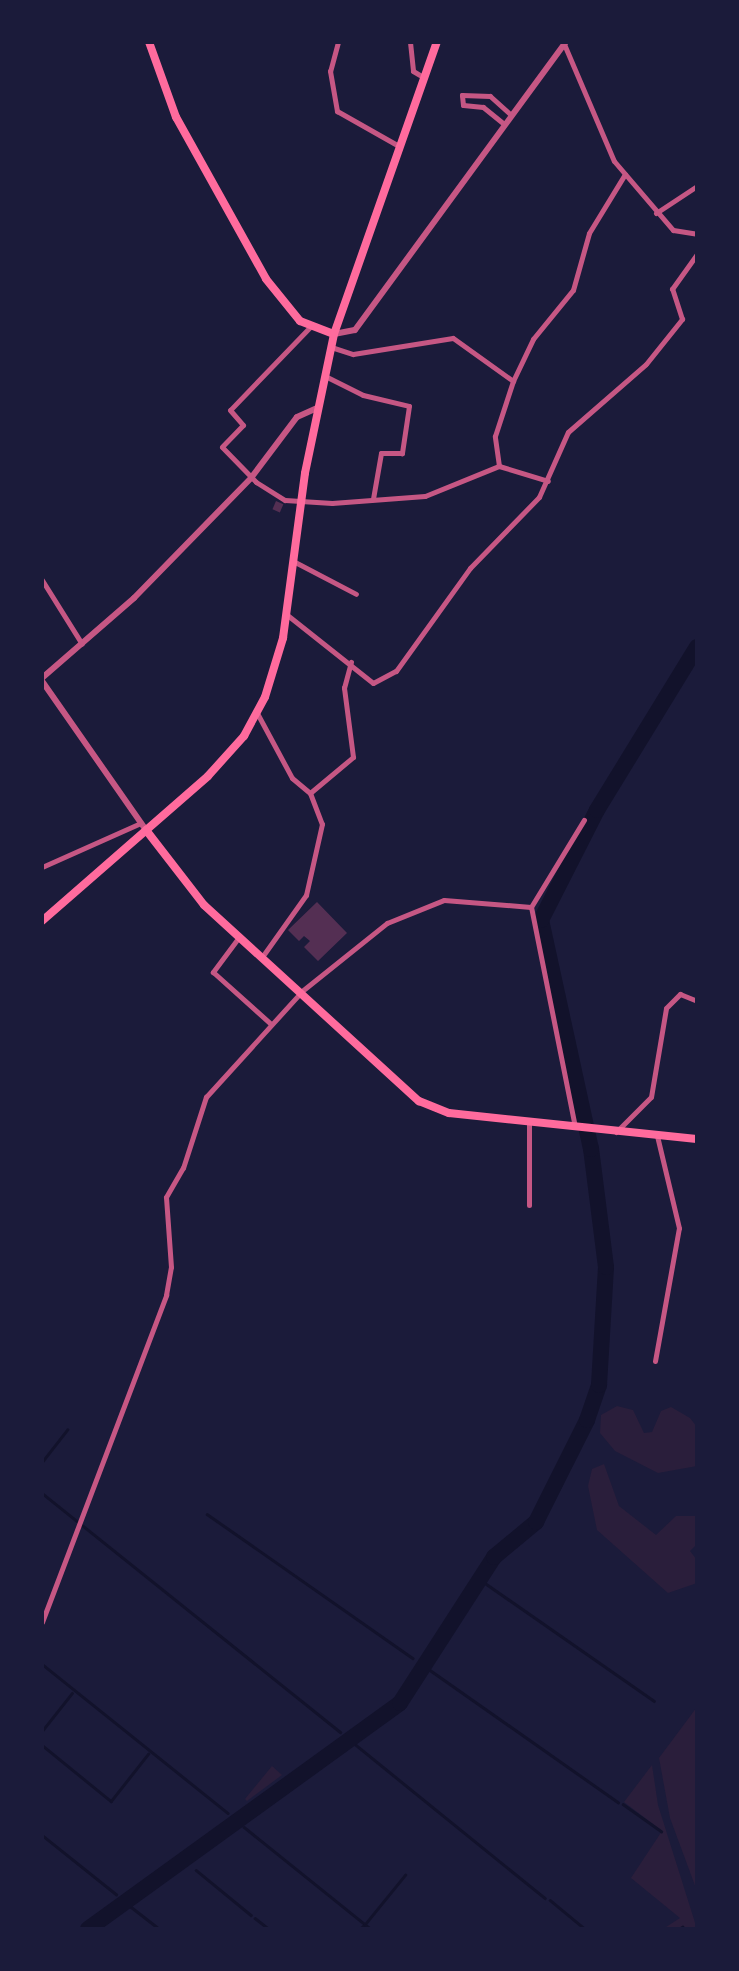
<!DOCTYPE html>
<style>
body{margin:0}
#map{position:relative;width:739px;height:1971px;overflow:hidden;background:#1b1b3a;font-family:Quicksand,sans-serif}
div>[style]{position:absolute}
.green>*{inset:0;background:#2a1e3b}
.stream>*{height:2.5px;margin:-1.25px;padding:0 1.25px;transform-origin:1.25px;border-radius:1.25px;background:#12122b}
.river>*{height:16px;margin:-8px;padding:0 8px;transform-origin:8px;border-radius:8px;background:#12122b}
.building>*{inset:0;background:#542f53;transform-origin:0 0}
.minor>*{height:5px;margin:-2.5px;padding:0 2.5px;transform-origin:2.5px;border-radius:2.5px;background:#c65784}
.tertiary>*{height:6px;margin:-3px;padding:0 3px;transform-origin:3px;border-radius:3px;background:#c65784}
.primary>*{height:8px;margin:-4px;padding:0 4px;transform-origin:4px;border-radius:4px;background:#ff6b9d}
span{translate:-50% -50%;white-space:nowrap;text-align:center;line-height:1.15;-webkit-text-stroke:5px #1b1b3a;paint-order:stroke}
.frame{position:absolute;inset:0;border:44px solid #1b1b3a;pointer-events:none}
</style>
<div id="map">
<div class="green">
<div style="clip-path:polygon(617px 1406px,633px 1410px,644px 1433px,652px 1432px,661px 1411px,671px 1407px,690px 1418px,697px 1427px,697px 1466px,658px 1473px,615px 1451px,600px 1433px,601px 1415px)"></div>
<div style="clip-path:polygon(604px 1464px,619px 1506px,656px 1535px,676px 1516px,697px 1516px,697px 1544px,690px 1551px,697px 1560px,697px 1583px,668px 1593px,597px 1530px,588px 1486px,592px 1469px)"></div>
<div style="clip-path:polygon(697px 1707px,697px 1891px,670px 1818px,659px 1758px)"></div>
<div style="clip-path:polygon(652px 1765px,658px 1805px,697px 1929px,663px 1929px,680px 1918px,631px 1878px,662px 1831px,624px 1802px)"></div>
<div style="clip-path:polygon(272px 1766px,282px 1775px,247px 1801px,245px 1799px)"></div>
</div>
<div class="stream">
<div style="left:42px;top:1462px;width:41px;rotate:-52deg"></div>
<div style="left:42px;top:1493px;width:45px;rotate:38.7deg"></div>
<div style="left:207px;top:1514px;width:251px;rotate:35deg"></div>
<div style="left:82px;top:1525px;width:331px;rotate:38.7deg"></div>
<div style="left:485px;top:1583px;width:206px;rotate:34.9deg"></div>
<div style="left:42px;top:1664px;width:238px;rotate:38.7deg"></div>
<div style="left:430px;top:1670px;width:230px;rotate:35.1deg"></div>
<div style="left:42px;top:1731px;width:48px;rotate:-51.7deg"></div>
<div style="left:42px;top:1745px;width:89px;rotate:39.1deg"></div>
<div style="left:111px;top:1801px;width:60px;rotate:-51.8deg"></div>
<div style="left:356px;top:1745px;width:243px;rotate:39deg"></div>
<div style="left:623px;top:1804px;width:47px;rotate:35.4deg"></div>
<div style="left:244px;top:1827px;width:163px;rotate:38.8deg"></div>
<div style="left:42px;top:1835px;width:95px;rotate:38.6deg"></div>
<div style="left:196px;top:1870px;width:71px;rotate:39.3deg"></div>
<div style="left:550px;top:1900px;width:45px;rotate:39.6deg"></div>
<div style="left:130px;top:1906px;width:37px;rotate:38deg"></div>
<div style="left:255px;top:1918px;width:18px;rotate:38deg"></div>
<div style="left:366px;top:1923px;width:62px;rotate:-50.9deg"></div>
<div style="left:360px;top:1929px;width:4px;rotate:-45deg"></div>
<div style="left:679px;top:1929px;width:4px;rotate:-34deg"></div>
</div>
<div class="river">
<div style="left:88px;top:1929px;width:385px;rotate:-35.9deg"></div>
<div style="left:400px;top:1703px;width:174px;rotate:-57.2deg"></div>
<div style="left:494px;top:1557px;width:55px;rotate:-39.8deg"></div>
<div style="left:536px;top:1522px;width:114px;rotate:-63.4deg"></div>
<div style="left:587px;top:1420px;width:37px;rotate:-71deg"></div>
<div style="left:599px;top:1385px;width:118px;rotate:-86.6deg"></div>
<div style="left:606px;top:1267px;width:119px;rotate:-97.2deg"></div>
<div style="left:591px;top:1149px;width:234px;rotate:-102.3deg"></div>
<div style="left:541px;top:920px;width:123px;rotate:-63deg"></div>
<div style="left:597px;top:810px;width:191px;rotate:-58.5deg"></div>
</div>
<div class="building">
<div style="left:276px;top:501px;width:8px;height:9px;rotate:23deg"></div>
<div style="clip-path:polygon(317px 902px,347px 933px,318px 961px,304px 947px,310px 941px,304px 936px,299px 941px,288px 930px)"></div>
</div>
<div class="minor">
<div style="left:338px;top:42px;width:30px;rotate:105deg"></div>
<div style="left:330px;top:71px;width:41px;rotate:80.1deg"></div>
<div style="left:337px;top:111px;width:69px;rotate:29.5deg"></div>
<div style="left:410px;top:42px;width:29px;rotate:84deg"></div>
<div style="left:413px;top:71px;width:12px;rotate:31deg"></div>
<div style="left:564px;top:44px;width:127px;rotate:66.9deg"></div>
<div style="left:614px;top:161px;width:91px;rotate:49.5deg"></div>
<div style="left:673px;top:230px;width:24px;rotate:9deg"></div>
<div style="left:504px;top:124px;width:27px;rotate:-141deg"></div>
<div style="left:483px;top:107px;width:20px;rotate:-174deg"></div>
<div style="left:463px;top:105px;width:10px;rotate:-96deg"></div>
<div style="left:462px;top:95px;width:28px;rotate:2deg"></div>
<div style="left:490px;top:96px;width:28px;rotate:42deg"></div>
<div style="left:656px;top:213px;width:49px;rotate:-33.4deg"></div>
<div style="left:310px;top:327px;width:115px;rotate:133.9deg"></div>
<div style="left:230px;top:410px;width:20px;rotate:49deg"></div>
<div style="left:243px;top:425px;width:30px;rotate:134deg"></div>
<div style="left:222px;top:447px;width:49px;rotate:45.8deg"></div>
<div style="left:256px;top:482px;width:34px;rotate:32deg"></div>
<div style="left:285px;top:500px;width:47px;rotate:3.7deg"></div>
<div style="left:332px;top:503px;width:93px;rotate:-4.3deg"></div>
<div style="left:425px;top:496px;width:80px;rotate:-22.1deg"></div>
<div style="left:499px;top:466px;width:51px;rotate:17deg"></div>
<div style="left:331px;top:347px;width:23px;rotate:18deg"></div>
<div style="left:353px;top:354px;width:101px;rotate:-9.1deg"></div>
<div style="left:453px;top:338px;width:74px;rotate:35.6deg"></div>
<div style="left:325px;top:376px;width:42px;rotate:26.6deg"></div>
<div style="left:363px;top:395px;width:47px;rotate:13.4deg"></div>
<div style="left:409px;top:406px;width:48px;rotate:98.5deg"></div>
<div style="left:402px;top:453px;width:21px;rotate:180deg"></div>
<div style="left:381px;top:453px;width:47px;rotate:99.9deg"></div>
<div style="left:499px;top:466px;width:30px;rotate:-98deg"></div>
<div style="left:495px;top:436px;width:58px;rotate:-71.9deg"></div>
<div style="left:513px;top:381px;width:47px;rotate:-64.5deg"></div>
<div style="left:533px;top:339px;width:63px;rotate:-50.8deg"></div>
<div style="left:573px;top:290px;width:59px;rotate:-74.3deg"></div>
<div style="left:589px;top:233px;width:69px;rotate:-58.6deg"></div>
<div style="left:293px;top:561px;width:71px;rotate:27.6deg"></div>
<div style="left:42px;top:580px;width:75px;rotate:58deg"></div>
<div style="left:286px;top:614px;width:111px;rotate:38.4deg"></div>
<div style="left:373px;top:683px;width:26px;rotate:-28deg"></div>
<div style="left:396px;top:671px;width:127px;rotate:-54.3deg"></div>
<div style="left:470px;top:568px;width:99px;rotate:-45.8deg"></div>
<div style="left:539px;top:497px;width:71px;rotate:-66deg"></div>
<div style="left:568px;top:432px;width:103px;rotate:-41.1deg"></div>
<div style="left:646px;top:364px;width:58px;rotate:-51.3deg"></div>
<div style="left:682px;top:319px;width:32px;rotate:-108deg"></div>
<div style="left:672px;top:289px;width:43px;rotate:-54.5deg"></div>
<div style="left:257px;top:713px;width:74px;rotate:61.7deg"></div>
<div style="left:292px;top:778px;width:23px;rotate:40deg"></div>
<div style="left:310px;top:793px;width:33px;rotate:69deg"></div>
<div style="left:322px;top:824px;width:73px;rotate:102.7deg"></div>
<div style="left:306px;top:895px;width:72px;rotate:125.4deg"></div>
<div style="left:310px;top:793px;width:56px;rotate:-39.9deg"></div>
<div style="left:353px;top:757px;width:70px;rotate:-97.4deg"></div>
<div style="left:344px;top:688px;width:27px;rotate:-75deg"></div>
<div style="left:42px;top:867px;width:108px;rotate:-24deg"></div>
<div style="left:239px;top:937px;width:44px;rotate:126.6deg"></div>
<div style="left:213px;top:972px;width:78px;rotate:41.9deg"></div>
<div style="left:529px;top:1122px;width:83px;rotate:90deg"></div>
<div style="left:575px;top:1127px;width:224px;rotate:-101.3deg"></div>
<div style="left:531px;top:907px;width:102px;rotate:-58.7deg"></div>
<div style="left:616px;top:1132px;width:49px;rotate:-45deg"></div>
<div style="left:651px;top:1097px;width:90px;rotate:-80.4deg"></div>
<div style="left:666px;top:1008px;width:20px;rotate:-45deg"></div>
<div style="left:680px;top:994px;width:18px;rotate:22deg"></div>
<div style="left:655px;top:1361px;width:135px;rotate:-79.8deg"></div>
<div style="left:679px;top:1228px;width:95px;rotate:-103.4deg"></div>
<div style="left:42px;top:1622px;width:350px;rotate:-69.2deg"></div>
<div style="left:166px;top:1295px;width:28px;rotate:-80deg"></div>
<div style="left:171px;top:1267px;width:70px;rotate:-94.1deg"></div>
<div style="left:166px;top:1197px;width:34px;rotate:-60deg"></div>
<div style="left:183px;top:1168px;width:75px;rotate:-72.1deg"></div>
<div style="left:206px;top:1097px;width:143px;rotate:-47.8deg"></div>
<div style="left:302px;top:991px;width:109px;rotate:-38.7deg"></div>
<div style="left:387px;top:923px;width:61px;rotate:-22deg"></div>
<div style="left:444px;top:900px;width:87px;rotate:4.6deg"></div>
</div>
<div class="tertiary">
<div style="left:334px;top:334px;width:21px;rotate:-11deg"></div>
<div style="left:355px;top:330px;width:357px;rotate:-53.8deg"></div>
<div style="left:42px;top:678px;width:122px;rotate:-41deg"></div>
<div style="left:134px;top:598px;width:168px;rotate:-45.7deg"></div>
<div style="left:251px;top:478px;width:76px;rotate:-53deg"></div>
<div style="left:297px;top:417px;width:22px;rotate:-24deg"></div>
<div style="left:42px;top:681px;width:182px;rotate:55.1deg"></div>
</div>
<div class="primary">
<div style="left:149px;top:42px;width:80px;rotate:70.2deg"></div>
<div style="left:176px;top:117px;width:185px;rotate:60.9deg"></div>
<div style="left:266px;top:279px;width:54px;rotate:51deg"></div>
<div style="left:300px;top:321px;width:36px;rotate:21deg"></div>
<div style="left:146px;top:830px;width:95px;rotate:52.3deg"></div>
<div style="left:204px;top:905px;width:291px;rotate:42.4deg"></div>
<div style="left:419px;top:1101px;width:32px;rotate:22deg"></div>
<div style="left:449px;top:1113px;width:249px;rotate:6deg"></div>
<div style="left:42px;top:921px;width:220px;rotate:-41.1deg"></div>
<div style="left:208px;top:776px;width:54px;rotate:-48deg"></div>
<div style="left:244px;top:736px;width:44px;rotate:-61.7deg"></div>
<div style="left:265px;top:697px;width:62px;rotate:-73deg"></div>
<div style="left:283px;top:638px;width:166px;rotate:-82.4deg"></div>
<div style="left:305px;top:473px;width:142px;rotate:-78.2deg"></div>
<div style="left:334px;top:334px;width:310px;rotate:-70.6deg"></div>
</div>
<div class="frame"></div>
</div>
